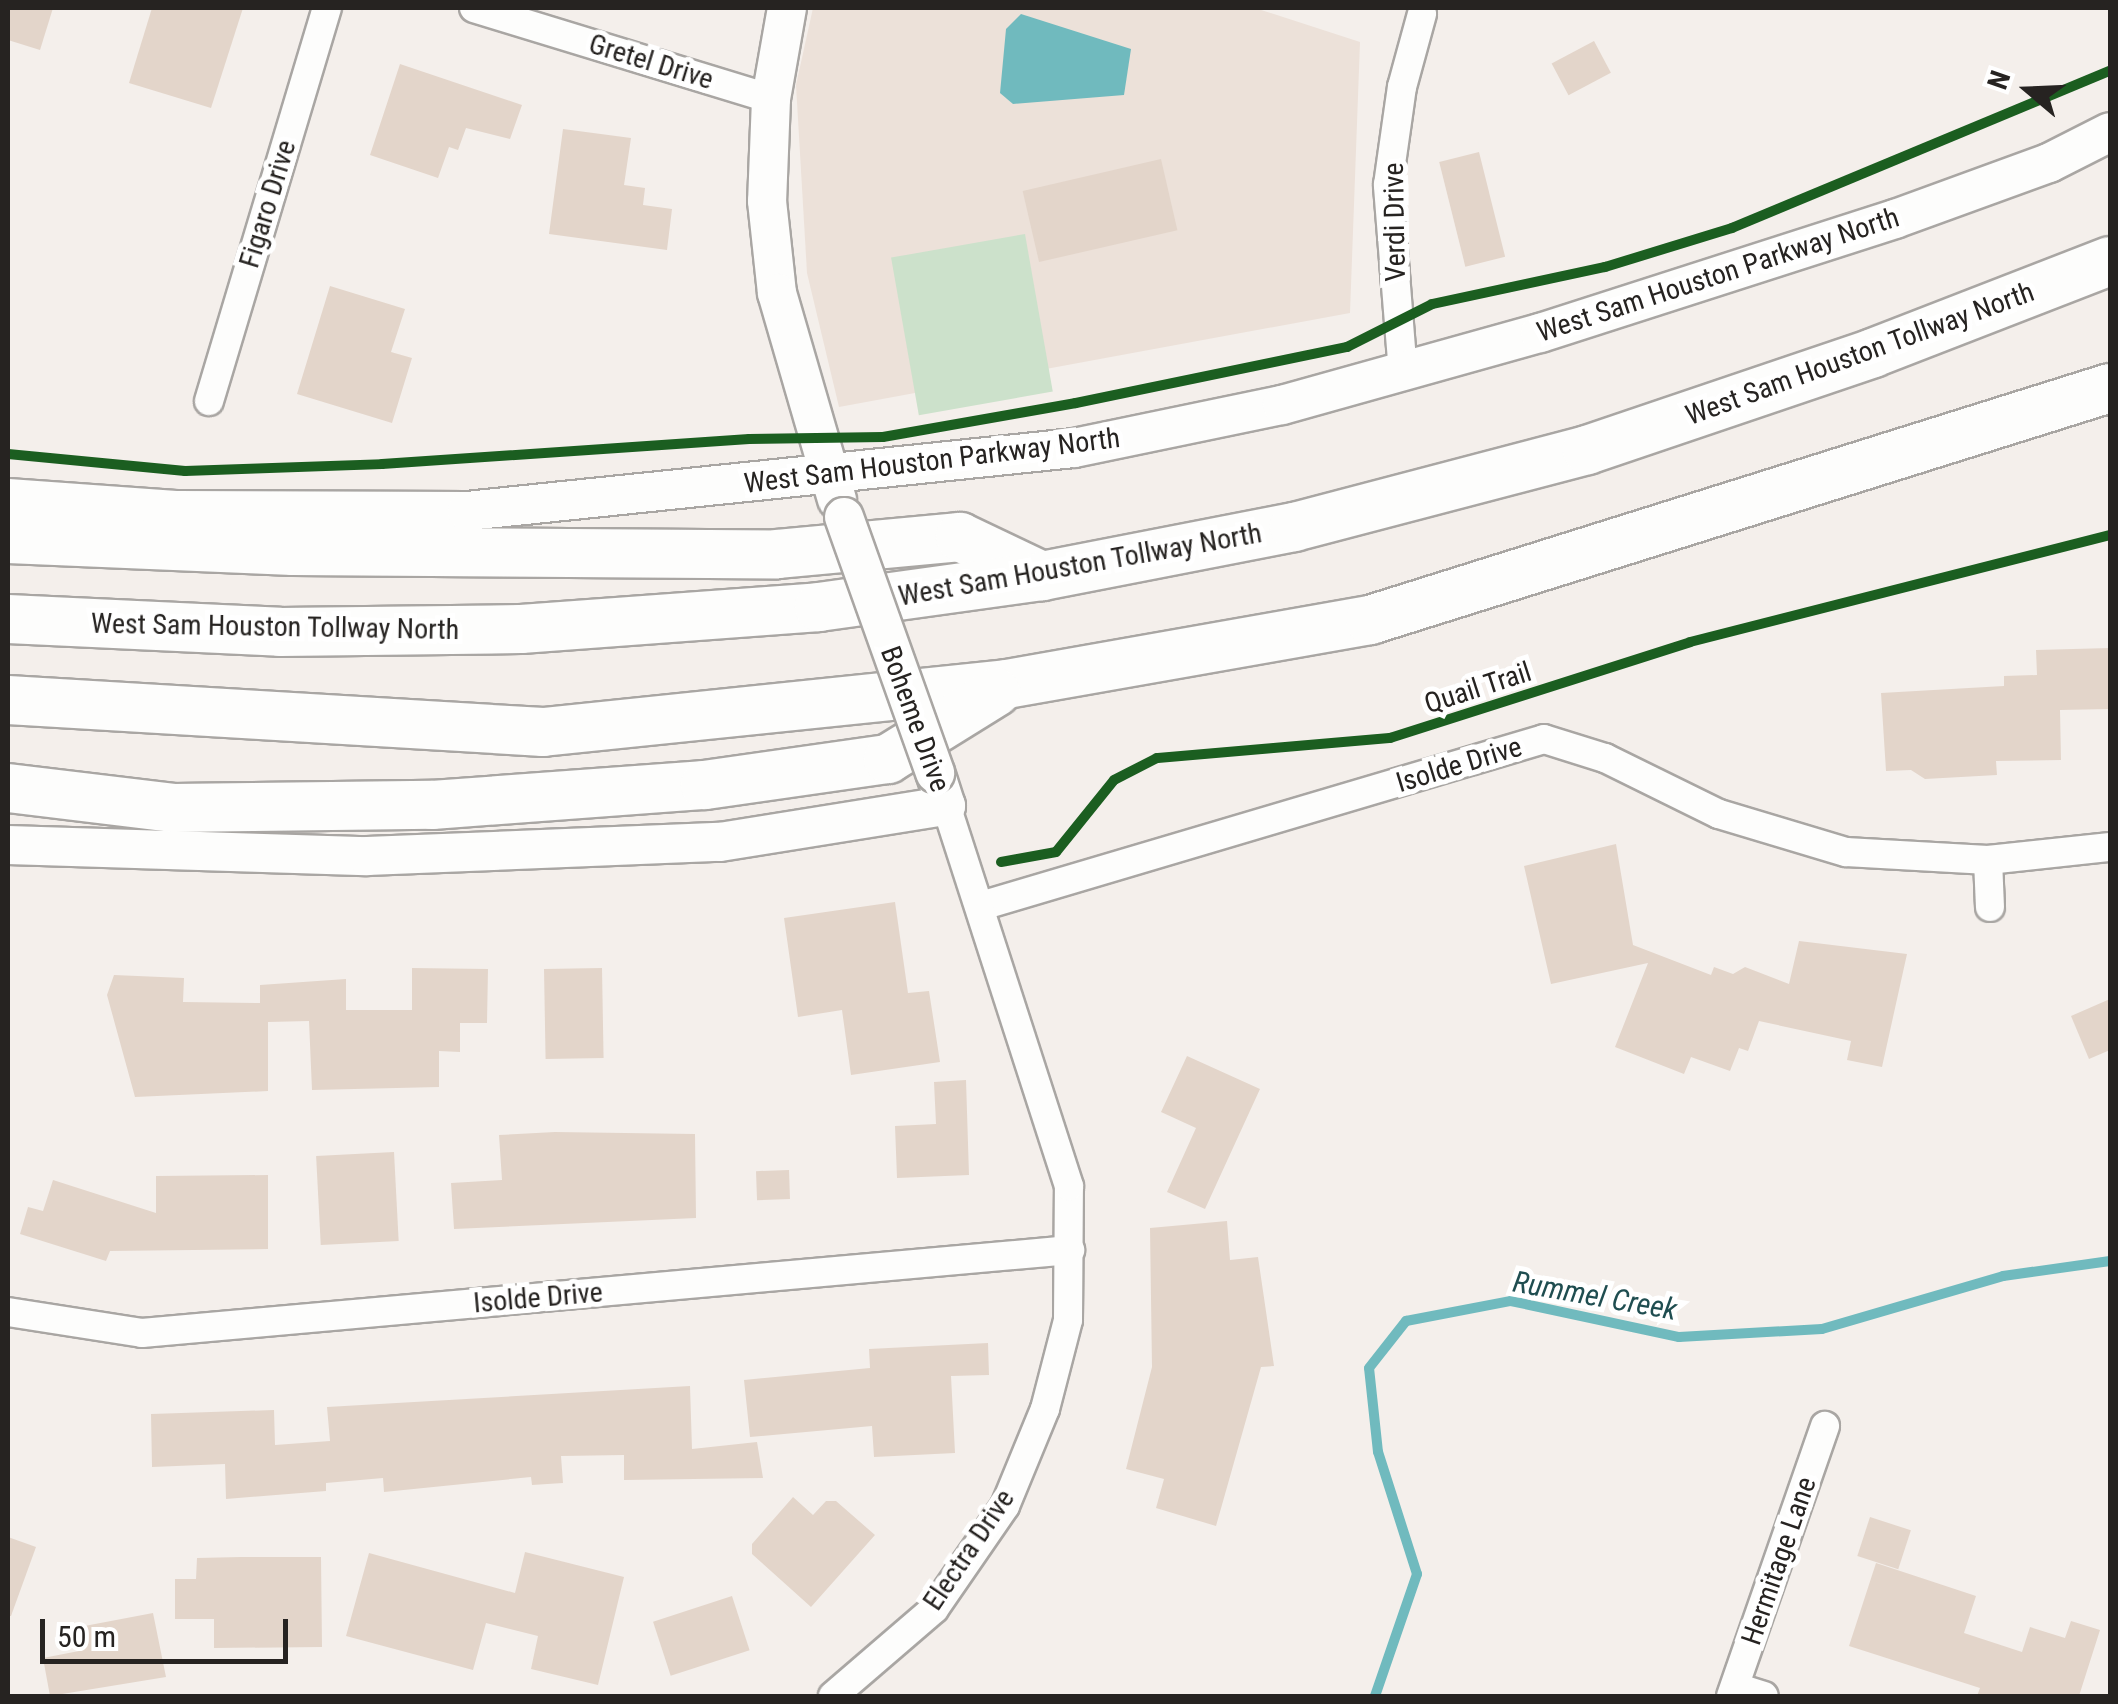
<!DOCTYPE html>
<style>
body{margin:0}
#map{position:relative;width:2118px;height:1704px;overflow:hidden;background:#f4efeb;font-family:"Roboto Condensed",sans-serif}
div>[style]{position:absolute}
.built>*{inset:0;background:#ece1d9}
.green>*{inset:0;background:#cce1cb;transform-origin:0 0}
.water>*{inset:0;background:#70babe}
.stream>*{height:10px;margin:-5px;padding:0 5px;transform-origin:5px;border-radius:5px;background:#70babe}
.building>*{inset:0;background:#e3d5ca;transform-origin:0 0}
.roads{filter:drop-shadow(2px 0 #a9a6a3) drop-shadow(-2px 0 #a9a6a3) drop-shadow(0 2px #a9a6a3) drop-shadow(0 -2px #a9a6a3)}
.street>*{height:28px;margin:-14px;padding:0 14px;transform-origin:14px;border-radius:14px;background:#fdfdfc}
.secondary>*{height:38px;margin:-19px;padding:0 19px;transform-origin:19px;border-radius:19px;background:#fdfdfc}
.highway>*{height:48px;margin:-24px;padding:0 24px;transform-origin:24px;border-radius:24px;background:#fdfdfc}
.bridges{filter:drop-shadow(2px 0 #a9a6a3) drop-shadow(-2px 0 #a9a6a3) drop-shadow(0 2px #a9a6a3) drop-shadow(0 -2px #a9a6a3)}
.secondary-bridge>*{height:38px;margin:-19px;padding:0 19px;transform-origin:19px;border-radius:19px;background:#fdfdfc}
.cycleway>*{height:10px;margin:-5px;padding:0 5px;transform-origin:5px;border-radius:5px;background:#1b5e20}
span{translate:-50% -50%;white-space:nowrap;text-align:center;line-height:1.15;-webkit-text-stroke:10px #fff;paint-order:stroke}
.street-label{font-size:28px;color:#262321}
.water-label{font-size:30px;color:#1f4d50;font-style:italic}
.frame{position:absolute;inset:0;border:10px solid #262321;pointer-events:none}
.north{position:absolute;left:1978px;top:40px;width:100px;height:100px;-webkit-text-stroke:8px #fff;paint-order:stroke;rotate:289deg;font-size:28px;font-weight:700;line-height:40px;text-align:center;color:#262321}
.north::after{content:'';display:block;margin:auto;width:35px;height:45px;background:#262321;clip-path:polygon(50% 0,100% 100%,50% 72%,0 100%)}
.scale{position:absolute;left:40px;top:1619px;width:248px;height:45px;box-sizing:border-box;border:5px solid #262321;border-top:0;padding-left:12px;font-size:30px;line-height:35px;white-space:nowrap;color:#262321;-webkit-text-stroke:8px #fff;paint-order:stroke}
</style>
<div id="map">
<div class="built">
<div style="clip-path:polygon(813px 8px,1255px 8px,1360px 42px,1350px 313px,839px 407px,807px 273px,796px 85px)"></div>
</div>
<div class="green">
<div style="left:1025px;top:234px;width:160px;height:136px;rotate:80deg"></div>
</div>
<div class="water">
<div style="clip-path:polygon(1021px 14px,1131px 49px,1124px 95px,1013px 104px,1000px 93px,1006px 29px)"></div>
</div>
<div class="stream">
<div style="left:1375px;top:1696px;width:129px;rotate:-71deg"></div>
<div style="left:1417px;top:1574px;width:128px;rotate:-107.7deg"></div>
<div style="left:1378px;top:1452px;width:84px;rotate:-96.1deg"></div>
<div style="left:1369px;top:1368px;width:60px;rotate:-51.8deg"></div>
<div style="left:1406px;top:1321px;width:107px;rotate:-10.8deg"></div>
<div style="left:1511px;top:1301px;width:172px;rotate:12.1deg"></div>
<div style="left:1679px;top:1337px;width:143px;rotate:-3.2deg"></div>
<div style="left:1822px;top:1329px;width:189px;rotate:-16.3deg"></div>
<div style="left:2003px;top:1276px;width:108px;rotate:-8deg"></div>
</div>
<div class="building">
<div style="clip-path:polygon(8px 8px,53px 8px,40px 50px,8px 40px)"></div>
<div style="clip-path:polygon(152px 8px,243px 8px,211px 108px,129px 83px)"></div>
<div style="left:1594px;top:41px;width:36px;height:48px;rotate:62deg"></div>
<div style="clip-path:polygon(400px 64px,522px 105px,510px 139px,466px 128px,458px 150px,449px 147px,438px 178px,370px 155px)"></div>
<div style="clip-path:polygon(563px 129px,631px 138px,624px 185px,645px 188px,643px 205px,672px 209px,667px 250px,549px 234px)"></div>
<div style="left:1479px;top:152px;width:108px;height:41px;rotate:76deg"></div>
<div style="left:1161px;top:159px;width:73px;height:142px;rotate:77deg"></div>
<div style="clip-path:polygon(330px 286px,405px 309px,391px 352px,412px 358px,392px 423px,297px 394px)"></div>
<div style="clip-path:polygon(2110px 648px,2110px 709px,2060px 710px,2061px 760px,1996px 761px,1997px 775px,1925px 779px,1911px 770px,1886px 771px,1881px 693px,2004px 686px,2004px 676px,2037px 675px,2036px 650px)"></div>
<div style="clip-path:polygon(1616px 844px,1633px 945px,1711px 975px,1714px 967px,1733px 974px,1745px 967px,1789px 984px,1799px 941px,1907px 954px,1882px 1067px,1847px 1060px,1851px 1041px,1759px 1021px,1748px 1051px,1739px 1048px,1730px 1071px,1691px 1057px,1684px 1074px,1615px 1047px,1648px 963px,1551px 984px,1524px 866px)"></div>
<div style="clip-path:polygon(895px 902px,908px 993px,929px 991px,940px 1062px,851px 1075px,842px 1010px,798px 1017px,784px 918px)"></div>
<div style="clip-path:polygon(412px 968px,488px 969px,487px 1023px,460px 1023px,460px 1052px,439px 1051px,439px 1087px,312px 1090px,309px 1021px,268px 1022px,268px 1091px,135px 1097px,107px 995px,114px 975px,184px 978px,183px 1002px,260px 1003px,260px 985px,346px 979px,346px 1010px,412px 1010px)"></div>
<div style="left:602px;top:968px;width:90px;height:58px;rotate:89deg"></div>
<div style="clip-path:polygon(2110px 999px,2110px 1050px,2089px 1059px,2071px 1016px)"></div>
<div style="clip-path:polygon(1187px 1056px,1260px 1089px,1205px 1209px,1167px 1192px,1196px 1128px,1161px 1112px)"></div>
<div style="clip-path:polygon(966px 1080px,969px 1175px,897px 1178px,895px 1126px,936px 1124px,934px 1082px)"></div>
<div style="clip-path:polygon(555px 1132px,695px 1134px,696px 1218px,454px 1229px,451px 1183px,502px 1180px,499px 1135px)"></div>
<div style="left:394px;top:1152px;width:89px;height:78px;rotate:87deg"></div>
<div style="left:789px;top:1170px;width:29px;height:33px;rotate:88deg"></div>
<div style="clip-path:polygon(268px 1175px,268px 1249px,110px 1251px,106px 1261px,20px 1234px,28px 1207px,43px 1211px,53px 1180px,156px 1213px,156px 1176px)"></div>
<div style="clip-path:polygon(1227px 1221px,1230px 1260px,1258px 1257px,1274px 1366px,1261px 1367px,1216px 1526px,1156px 1508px,1164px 1479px,1126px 1469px,1152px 1367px,1150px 1228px)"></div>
<div style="clip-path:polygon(988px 1343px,989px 1375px,951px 1376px,955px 1453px,874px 1457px,872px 1426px,750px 1437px,744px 1380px,870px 1368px,869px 1349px)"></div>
<div style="clip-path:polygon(690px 1386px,692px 1449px,757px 1442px,763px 1478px,624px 1480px,624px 1455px,561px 1456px,563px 1483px,532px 1485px,531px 1477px,384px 1492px,383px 1478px,326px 1483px,326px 1491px,226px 1499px,225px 1464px,152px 1467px,151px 1414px,274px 1410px,275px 1445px,330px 1441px,327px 1407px)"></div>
<div style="clip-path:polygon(793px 1497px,813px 1515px,826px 1501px,836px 1501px,875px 1535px,811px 1607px,752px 1554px,752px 1544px)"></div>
<div style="left:1870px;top:1517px;width:43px;height:41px;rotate:18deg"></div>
<div style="clip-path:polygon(8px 1537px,36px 1547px,11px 1616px,8px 1616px)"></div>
<div style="clip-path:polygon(525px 1552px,624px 1577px,598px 1685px,531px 1669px,538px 1636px,486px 1623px,473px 1670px,346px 1636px,369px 1553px,515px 1593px)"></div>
<div style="clip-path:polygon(241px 1557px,321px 1557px,322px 1647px,214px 1648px,214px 1619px,175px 1619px,175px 1579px,196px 1579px,197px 1558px)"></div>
<div style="clip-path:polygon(1876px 1563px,1976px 1596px,1964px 1633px,2022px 1652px,2030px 1627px,2065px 1638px,2071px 1621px,2100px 1630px,2079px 1696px,1977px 1696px,1980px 1688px,1849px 1646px)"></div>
<div style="left:732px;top:1596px;width:57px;height:83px;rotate:72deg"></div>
<div style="clip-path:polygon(153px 1613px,166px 1677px,50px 1696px,43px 1658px,79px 1651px,74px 1628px)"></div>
</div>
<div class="roads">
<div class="street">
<div style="left:474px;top:8px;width:311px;rotate:17deg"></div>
<div style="left:1403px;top:373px;width:189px;rotate:-94.6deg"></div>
<div style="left:1388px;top:185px;width:99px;rotate:-81.9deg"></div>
<div style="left:1402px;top:87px;width:76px;rotate:-74.7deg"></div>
<div style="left:209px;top:401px;width:410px;rotate:-73.3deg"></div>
<div style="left:1988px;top:860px;width:47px;rotate:87.6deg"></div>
<div style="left:981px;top:906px;width:587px;rotate:-16.52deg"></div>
<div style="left:1544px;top:739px;width:64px;rotate:17.3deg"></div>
<div style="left:1605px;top:758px;width:127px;rotate:26.2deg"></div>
<div style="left:1719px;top:814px;width:133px;rotate:16.7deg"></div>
<div style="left:1846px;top:852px;width:142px;rotate:3.2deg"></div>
<div style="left:1988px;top:860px;width:123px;rotate:-6.1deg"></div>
<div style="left:8px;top:1312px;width:136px;rotate:8.9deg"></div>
<div style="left:142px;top:1333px;width:932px;rotate:-5.11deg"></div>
<div style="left:1735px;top:1687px;width:30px;rotate:17deg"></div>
<div style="left:833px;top:1696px;width:133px;rotate:-40.7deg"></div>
<div style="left:934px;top:1609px;width:125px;rotate:-55.4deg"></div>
<div style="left:1005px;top:1506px;width:105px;rotate:-67.6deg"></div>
<div style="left:1045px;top:1409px;width:92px;rotate:-75.5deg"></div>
<div style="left:1068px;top:1320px;width:134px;rotate:-89.6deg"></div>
<div style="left:1069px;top:1186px;width:399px;rotate:-107.9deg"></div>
<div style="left:1731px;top:1696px;width:286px;rotate:-70.8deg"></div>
</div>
<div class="secondary">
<div style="left:787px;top:8px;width:92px;rotate:100deg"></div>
<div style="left:771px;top:99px;width:102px;rotate:92.2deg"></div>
<div style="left:767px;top:201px;width:93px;rotate:83.8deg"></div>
<div style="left:777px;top:293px;width:215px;rotate:73.8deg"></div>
<div style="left:8px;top:498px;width:168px;rotate:4.1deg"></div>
<div style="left:176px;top:510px;width:291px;rotate:0.2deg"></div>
<div style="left:467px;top:511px;width:610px;rotate:-5.93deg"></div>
<div style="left:1074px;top:448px;width:212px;rotate:-11.7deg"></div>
<div style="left:1282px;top:405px;width:268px;rotate:-15.6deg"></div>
<div style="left:1540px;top:333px;width:373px;rotate:-17.8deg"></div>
<div style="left:1895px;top:219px;width:164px;rotate:-20deg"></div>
<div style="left:2049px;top:163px;width:68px;rotate:-26.9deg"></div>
<div style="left:8px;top:845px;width:359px;rotate:1.8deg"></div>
<div style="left:367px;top:856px;width:353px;rotate:-2.3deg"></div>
<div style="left:720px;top:842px;width:229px;rotate:-9.1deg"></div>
<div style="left:946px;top:806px;width:35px;rotate:-108deg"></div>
</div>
<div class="highway">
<div style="left:8px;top:539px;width:285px;rotate:2.4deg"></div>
<div style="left:293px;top:551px;width:484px;rotate:0.4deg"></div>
<div style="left:777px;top:554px;width:184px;rotate:-5.3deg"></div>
<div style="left:960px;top:537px;width:91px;rotate:25.4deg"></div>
<div style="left:8px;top:619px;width:272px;rotate:2.7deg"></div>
<div style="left:280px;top:632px;width:241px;rotate:-0.7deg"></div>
<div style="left:521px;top:629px;width:299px;rotate:-4.2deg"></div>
<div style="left:819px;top:607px;width:225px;rotate:-7.9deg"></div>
<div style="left:1042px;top:576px;width:257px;rotate:-11deg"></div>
<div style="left:1294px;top:527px;width:303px;rotate:-14.7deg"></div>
<div style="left:1587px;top:450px;width:302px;rotate:-18.7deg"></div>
<div style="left:1873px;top:353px;width:254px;rotate:-21.2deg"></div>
<div style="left:8px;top:700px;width:536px;rotate:3.42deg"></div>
<div style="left:543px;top:732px;width:466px;rotate:-5.9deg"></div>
<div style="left:1007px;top:684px;width:369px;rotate:-10deg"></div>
<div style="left:1370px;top:620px;width:776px;rotate:-17.41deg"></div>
<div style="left:8px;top:788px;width:166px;rotate:6.9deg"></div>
<div style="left:173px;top:808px;width:259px;rotate:-0.7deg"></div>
<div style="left:432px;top:805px;width:274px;rotate:-4.2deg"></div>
<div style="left:705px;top:785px;width:185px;rotate:-8.1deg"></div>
<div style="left:888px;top:759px;width:127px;rotate:-31.8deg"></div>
</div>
</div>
<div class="bridges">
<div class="secondary-bridge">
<div style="left:844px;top:517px;width:272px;rotate:70.4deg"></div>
</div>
</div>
<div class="cycleway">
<div style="left:8px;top:454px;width:178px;rotate:5.5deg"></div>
<div style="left:185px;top:471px;width:197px;rotate:-2deg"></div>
<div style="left:382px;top:464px;width:368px;rotate:-3.9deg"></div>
<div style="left:749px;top:439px;width:134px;rotate:-0.9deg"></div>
<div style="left:883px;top:437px;width:196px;rotate:-10deg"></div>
<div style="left:1076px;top:403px;width:277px;rotate:-11.7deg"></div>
<div style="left:1347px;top:347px;width:95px;rotate:-26.8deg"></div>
<div style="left:1432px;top:304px;width:177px;rotate:-12.1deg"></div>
<div style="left:1605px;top:267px;width:133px;rotate:-17.1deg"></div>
<div style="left:1732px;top:228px;width:409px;rotate:-22.6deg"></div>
<div style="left:1001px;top:862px;width:56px;rotate:-10.3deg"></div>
<div style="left:1056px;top:852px;width:92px;rotate:-51.1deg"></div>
<div style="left:1114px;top:780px;width:48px;rotate:-27.1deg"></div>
<div style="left:1157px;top:758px;width:234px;rotate:-4.9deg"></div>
<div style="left:1390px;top:738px;width:315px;rotate:-17.7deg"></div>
<div style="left:1690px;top:642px;width:433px;rotate:-14.3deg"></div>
</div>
<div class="street-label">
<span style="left:651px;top:62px;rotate:17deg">Gretel Drive</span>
<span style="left:268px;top:204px;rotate:-73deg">Figaro Drive</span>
<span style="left:1395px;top:222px;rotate:-91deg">Verdi Drive</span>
<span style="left:1718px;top:275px;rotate:-18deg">West Sam Houston Parkway North</span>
<span style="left:1860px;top:354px;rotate:-20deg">West Sam Houston Tollway North</span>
<span style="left:932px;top:461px;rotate:-7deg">West Sam Houston Parkway North</span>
<span style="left:1080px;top:565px;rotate:-10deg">West Sam Houston Tollway North</span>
<span style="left:275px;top:627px;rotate:1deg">West Sam Houston Tollway North</span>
<span style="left:1478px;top:688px;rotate:-18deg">Quail Trail</span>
<span style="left:915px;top:719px;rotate:70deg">Boheme Drive</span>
<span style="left:1459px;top:765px;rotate:-17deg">Isolde Drive</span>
<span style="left:538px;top:1298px;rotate:-5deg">Isolde Drive</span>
<span style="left:969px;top:1550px;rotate:-56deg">Electra Drive</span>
<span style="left:1779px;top:1561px;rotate:-71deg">Hermitage Lane</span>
</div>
<div class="water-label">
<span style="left:1595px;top:1296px;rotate:10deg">Rummel Creek</span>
</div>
<div class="frame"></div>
<div class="north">N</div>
<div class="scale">50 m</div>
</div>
